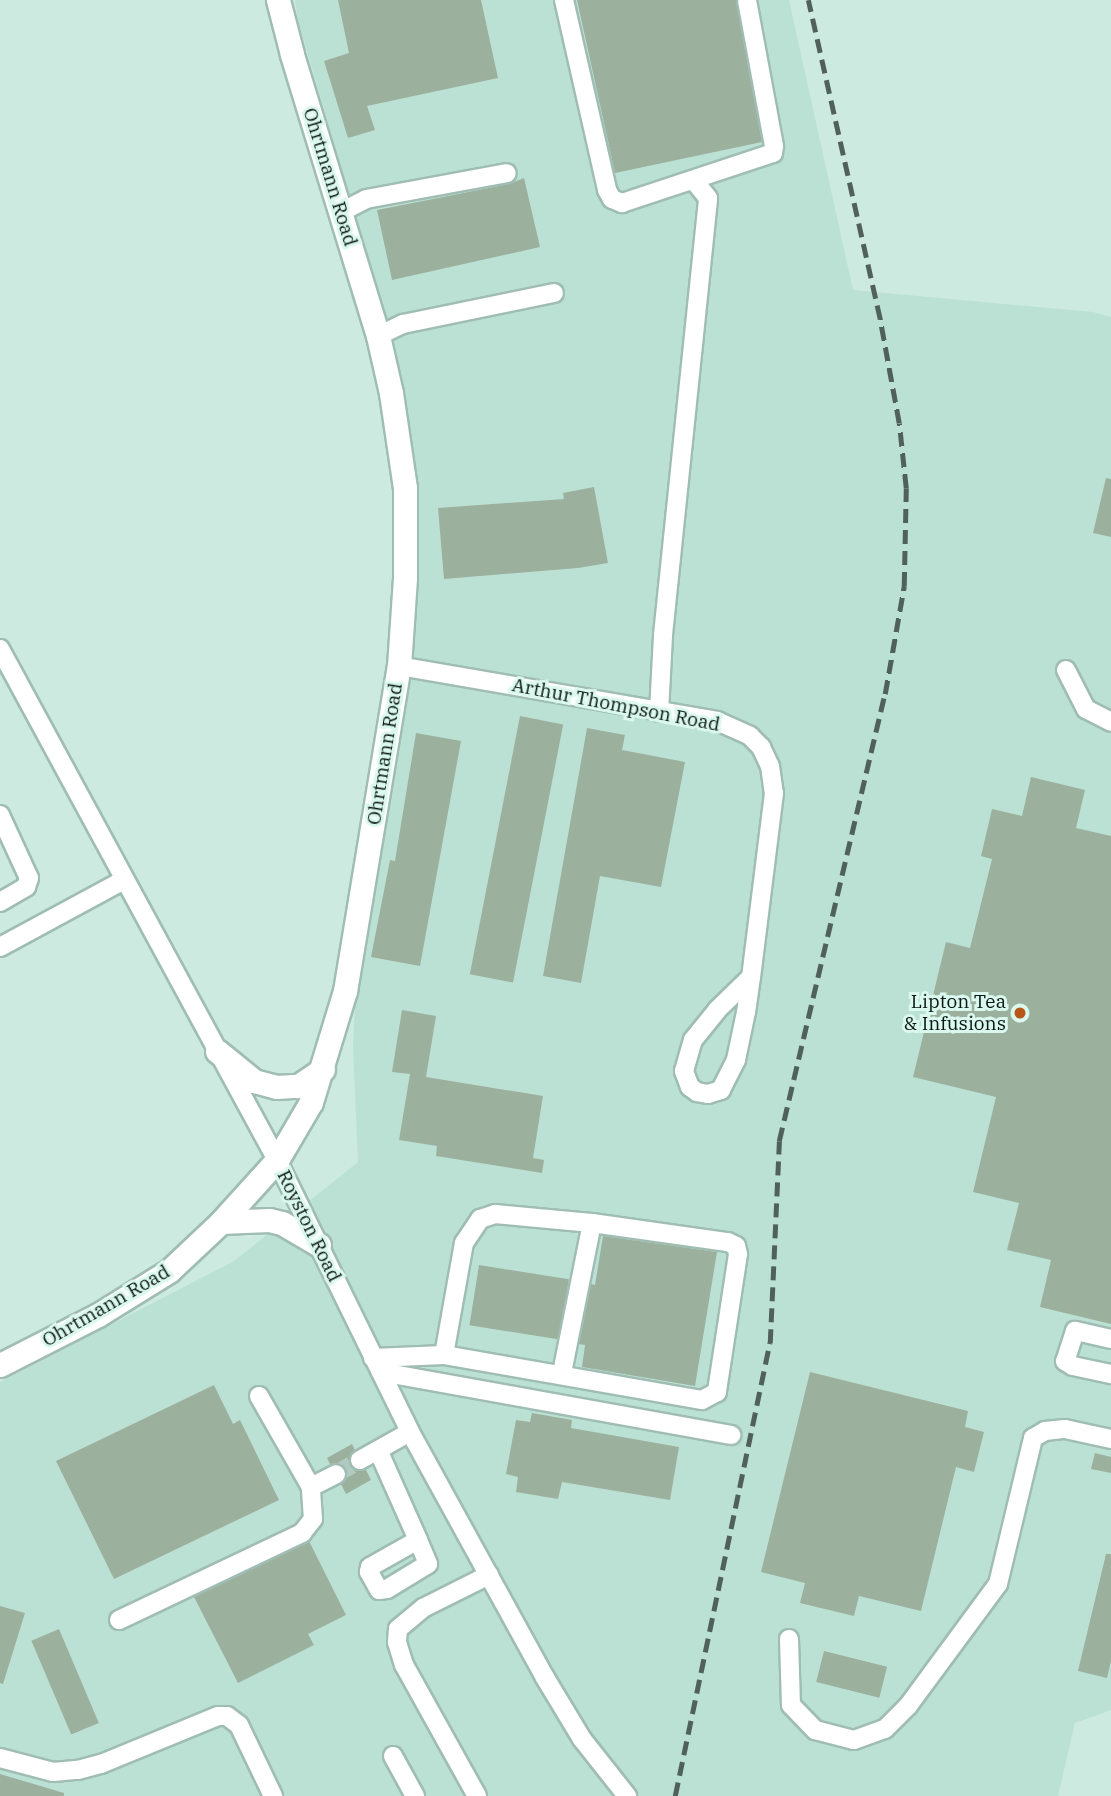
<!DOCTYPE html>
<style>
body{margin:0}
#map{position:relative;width:1111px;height:1796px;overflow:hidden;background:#cdeae1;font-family:"IBM Plex Serif",serif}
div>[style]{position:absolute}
.built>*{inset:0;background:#bbe1d5}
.building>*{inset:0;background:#9cb09e;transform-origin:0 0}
.minor-tunnel>*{height:18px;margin-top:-9px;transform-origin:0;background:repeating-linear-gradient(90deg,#b0cac2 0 18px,transparent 0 27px)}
.roads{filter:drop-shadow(2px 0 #a0bdb3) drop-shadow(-2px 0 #a0bdb3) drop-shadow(0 2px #a0bdb3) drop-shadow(0 -2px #a0bdb3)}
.minor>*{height:18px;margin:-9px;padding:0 9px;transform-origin:9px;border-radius:9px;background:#fff}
.major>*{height:23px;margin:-11.5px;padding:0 11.5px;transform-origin:11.5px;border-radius:11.5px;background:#fff}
.rail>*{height:4.5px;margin-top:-2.25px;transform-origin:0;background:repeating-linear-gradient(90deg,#50605b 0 14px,transparent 0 21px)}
.dots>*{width:19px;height:19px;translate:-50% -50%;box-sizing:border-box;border:4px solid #daf8ee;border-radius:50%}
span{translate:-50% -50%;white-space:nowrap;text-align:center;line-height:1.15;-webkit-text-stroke:6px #daf8ee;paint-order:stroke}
.street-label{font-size:19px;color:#0c1613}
.poi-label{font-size:19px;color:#0c1613}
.right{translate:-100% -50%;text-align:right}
</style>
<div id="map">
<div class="built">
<div style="clip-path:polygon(295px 0,789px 0,853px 290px,1093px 312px,1111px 317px,1111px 1710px,1075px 1723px,1058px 1796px,0 1796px,0 1382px,234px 1261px,358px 1162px,353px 1047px,357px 956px,405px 706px,417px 577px,414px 487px,402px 376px,298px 21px)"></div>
</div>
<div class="building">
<div style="clip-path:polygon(338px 0,481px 0,498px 78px,367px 106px,375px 130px,348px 138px,324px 61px,349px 53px)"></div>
<div style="clip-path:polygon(577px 0,736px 0,762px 142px,615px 173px)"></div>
<div style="clip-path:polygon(524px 178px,540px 247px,392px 280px,377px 210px,509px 184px)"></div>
<div style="clip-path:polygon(1106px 478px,1111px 479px,1111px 537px,1093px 533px)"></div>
<div style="clip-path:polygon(594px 487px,608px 563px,578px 568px,444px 579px,438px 508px,564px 499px,563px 493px)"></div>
<div style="left:520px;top:716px;width:44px;height:263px;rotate:11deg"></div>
<div style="clip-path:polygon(587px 728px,625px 735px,622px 750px,685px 762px,661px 887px,600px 876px,581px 983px,543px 976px)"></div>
<div style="clip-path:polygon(416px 733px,461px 741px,420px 966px,371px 957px,390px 860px,395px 861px)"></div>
<div style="clip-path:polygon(1031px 777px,1085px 790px,1076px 828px,1111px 836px,1111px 1324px,1040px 1307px,1051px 1260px,1007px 1250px,1019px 1203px,973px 1192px,996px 1097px,913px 1077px,946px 942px,970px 948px,992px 859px,981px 856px,992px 809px,1022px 816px)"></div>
<div style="clip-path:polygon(402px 1010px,436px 1016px,426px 1077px,543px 1096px,533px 1158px,544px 1160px,542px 1173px,436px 1156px,437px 1146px,399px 1140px,410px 1074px,392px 1072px)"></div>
<div style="clip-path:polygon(603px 1236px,717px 1252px,695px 1386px,582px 1367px,585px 1345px,579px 1344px,591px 1284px,595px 1285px)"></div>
<div style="left:479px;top:1265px;width:91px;height:61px;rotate:9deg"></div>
<div style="clip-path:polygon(810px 1372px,968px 1411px,965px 1427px,984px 1432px,974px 1472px,956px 1467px,921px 1611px,859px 1596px,854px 1616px,800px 1603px,805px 1583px,761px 1572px)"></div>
<div style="clip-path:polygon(214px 1385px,233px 1424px,240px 1420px,279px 1500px,114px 1579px,56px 1461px)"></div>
<div style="clip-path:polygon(532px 1413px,572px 1420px,571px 1428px,679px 1447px,670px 1500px,562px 1482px,558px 1499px,516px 1492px,518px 1477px,506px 1474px,516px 1420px,530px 1422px)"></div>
<div style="clip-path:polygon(352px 1444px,355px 1450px,350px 1455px,350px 1465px,355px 1470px,366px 1470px,371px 1480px,346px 1494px,341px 1484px,347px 1475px,346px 1468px,337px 1463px,330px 1464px,327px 1458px)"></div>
<div style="clip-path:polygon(1095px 1453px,1111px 1457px,1111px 1473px,1091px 1469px)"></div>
<div style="clip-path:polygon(309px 1541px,346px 1615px,308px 1634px,314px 1645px,238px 1683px,194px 1597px)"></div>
<div style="clip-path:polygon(1106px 1554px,1111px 1554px,1111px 1661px,1107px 1678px,1078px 1671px)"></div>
<div style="clip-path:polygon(0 1606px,25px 1613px,3px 1684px,0 1683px)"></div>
<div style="left:59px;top:1629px;width:102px;height:30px;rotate:67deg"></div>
<div style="left:824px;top:1651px;width:65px;height:32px;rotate:14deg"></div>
<div style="clip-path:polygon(0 1774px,64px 1793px,64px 1796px,0 1796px)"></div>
</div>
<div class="minor-tunnel">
<div style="left:336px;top:1474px;width:28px;rotate:-30deg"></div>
</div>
<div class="roads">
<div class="minor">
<div style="left:564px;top:0;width:195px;rotate:77.2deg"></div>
<div style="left:607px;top:190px;width:10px;rotate:61deg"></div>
<div style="left:612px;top:199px;width:11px;rotate:22deg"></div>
<div style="left:622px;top:203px;width:159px;rotate:-18.3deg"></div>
<div style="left:773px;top:153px;width:7px;rotate:-82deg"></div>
<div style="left:774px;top:146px;width:148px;rotate:-100.5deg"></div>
<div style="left:341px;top:212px;width:28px;rotate:-27deg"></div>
<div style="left:366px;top:199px;width:143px;rotate:-10.4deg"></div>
<div style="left:378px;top:336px;width:28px;rotate:-26deg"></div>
<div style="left:403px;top:324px;width:154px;rotate:-11.6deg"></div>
<div style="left:0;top:649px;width:581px;rotate:61.54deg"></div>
<div style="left:277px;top:1160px;width:303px;rotate:63.9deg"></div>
<div style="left:410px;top:1432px;width:278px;rotate:61.2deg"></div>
<div style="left:544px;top:1676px;width:74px;rotate:58.9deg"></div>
<div style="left:582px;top:1739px;width:73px;rotate:51.7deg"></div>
<div style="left:399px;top:666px;width:323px;rotate:9.8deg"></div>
<div style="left:717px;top:721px;width:36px;rotate:24deg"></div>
<div style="left:750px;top:736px;width:16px;rotate:45deg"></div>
<div style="left:761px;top:747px;width:21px;rotate:65deg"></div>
<div style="left:770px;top:766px;width:27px;rotate:82deg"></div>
<div style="left:774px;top:793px;width:185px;rotate:97.1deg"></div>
<div style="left:751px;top:977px;width:35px;rotate:98deg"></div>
<div style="left:746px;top:1012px;width:49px;rotate:101.8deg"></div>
<div style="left:736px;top:1060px;width:34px;rotate:117deg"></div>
<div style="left:721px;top:1090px;width:14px;rotate:163deg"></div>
<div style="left:708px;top:1094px;width:11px;rotate:-170deg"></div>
<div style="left:697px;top:1092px;width:9px;rotate:-144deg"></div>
<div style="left:690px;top:1087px;width:17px;rotate:-111deg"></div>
<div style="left:684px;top:1071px;width:32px;rotate:-74deg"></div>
<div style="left:693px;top:1040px;width:38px;rotate:-51deg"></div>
<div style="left:717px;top:1010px;width:47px;rotate:-44.1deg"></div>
<div style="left:1066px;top:670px;width:44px;rotate:62.9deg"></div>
<div style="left:1086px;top:709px;width:28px;rotate:27deg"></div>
<div style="left:659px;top:712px;width:77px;rotate:-87deg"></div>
<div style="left:663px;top:635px;width:439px;rotate:-84.1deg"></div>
<div style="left:708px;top:198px;width:22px;rotate:-129deg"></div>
<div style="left:0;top:815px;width:69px;rotate:65.3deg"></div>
<div style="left:29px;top:878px;width:9px;rotate:108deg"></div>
<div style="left:26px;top:887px;width:30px;rotate:150deg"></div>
<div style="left:0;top:947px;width:141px;rotate:-28.4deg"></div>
<div style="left:495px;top:1214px;width:97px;rotate:5.3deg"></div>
<div style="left:592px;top:1223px;width:137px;rotate:8deg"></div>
<div style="left:728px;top:1242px;width:9px;rotate:27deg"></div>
<div style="left:736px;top:1246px;width:8px;rotate:76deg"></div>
<div style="left:738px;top:1254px;width:140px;rotate:98.7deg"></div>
<div style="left:717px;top:1392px;width:17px;rotate:152deg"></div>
<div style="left:702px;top:1400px;width:262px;rotate:-170.1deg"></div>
<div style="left:444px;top:1355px;width:114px;rotate:-79.9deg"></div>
<div style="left:464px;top:1243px;width:29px;rotate:-56deg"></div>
<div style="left:480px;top:1219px;width:16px;rotate:-18deg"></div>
<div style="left:1111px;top:1339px;width:37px;rotate:-167deg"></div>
<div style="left:1075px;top:1331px;width:32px;rotate:108deg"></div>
<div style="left:1065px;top:1361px;width:9px;rotate:32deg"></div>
<div style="left:1073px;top:1366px;width:39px;rotate:12deg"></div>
<div style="left:373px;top:1358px;width:71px;rotate:-2.4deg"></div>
<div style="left:381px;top:1372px;width:356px;rotate:10.2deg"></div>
<div style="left:562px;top:1373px;width:153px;rotate:-78.7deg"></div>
<div style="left:259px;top:1396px;width:105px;rotate:60.3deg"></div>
<div style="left:311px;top:1487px;width:28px;rotate:-27deg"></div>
<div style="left:378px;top:1450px;width:98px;rotate:66deg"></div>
<div style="left:418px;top:1540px;width:26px;rotate:67deg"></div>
<div style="left:428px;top:1564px;width:48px;rotate:148.6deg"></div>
<div style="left:387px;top:1589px;width:8px;rotate:173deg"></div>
<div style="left:379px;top:1590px;width:21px;rotate:-119deg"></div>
<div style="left:369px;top:1572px;width:5px;rotate:-79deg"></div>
<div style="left:370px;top:1567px;width:55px;rotate:-29.4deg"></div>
<div style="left:360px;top:1460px;width:57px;rotate:-29.2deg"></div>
<div style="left:119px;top:1620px;width:203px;rotate:-25.4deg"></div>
<div style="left:302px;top:1533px;width:18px;rotate:-52deg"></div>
<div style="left:313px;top:1519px;width:32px;rotate:-94deg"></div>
<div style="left:789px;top:1639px;width:66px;rotate:88.3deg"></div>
<div style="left:791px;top:1705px;width:35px;rotate:46deg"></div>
<div style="left:815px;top:1730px;width:40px;rotate:14.4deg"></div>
<div style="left:854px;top:1740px;width:33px;rotate:-20deg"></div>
<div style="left:885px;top:1729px;width:33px;rotate:-45deg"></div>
<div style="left:908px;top:1706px;width:152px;rotate:-53.6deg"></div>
<div style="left:998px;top:1584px;width:150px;rotate:-76.5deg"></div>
<div style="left:1033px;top:1438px;width:14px;rotate:-30deg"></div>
<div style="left:1045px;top:1431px;width:20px;rotate:-6deg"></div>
<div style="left:1065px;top:1429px;width:47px;rotate:12.3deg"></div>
<div style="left:393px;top:1756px;width:46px;rotate:61.2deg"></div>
<div style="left:0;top:1758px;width:55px;rotate:14.8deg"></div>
<div style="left:53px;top:1772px;width:25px;rotate:-5deg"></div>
<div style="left:78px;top:1770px;width:24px;rotate:-15deg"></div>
<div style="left:101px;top:1764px;width:126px;rotate:-22.3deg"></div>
<div style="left:218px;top:1716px;width:9px"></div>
<div style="left:227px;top:1716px;width:15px;rotate:37deg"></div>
<div style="left:239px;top:1725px;width:79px;rotate:64.4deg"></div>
<div style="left:477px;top:1796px;width:150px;rotate:-119.1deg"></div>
<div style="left:404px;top:1665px;width:24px;rotate:-107deg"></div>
<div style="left:397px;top:1642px;width:13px;rotate:-86deg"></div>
<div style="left:398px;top:1629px;width:33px;rotate:-40deg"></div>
<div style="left:423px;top:1608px;width:74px;rotate:-26.6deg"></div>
</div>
<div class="major">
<div style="left:217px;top:1051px;width:48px;rotate:39deg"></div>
<div style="left:254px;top:1081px;width:23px;rotate:15deg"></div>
<div style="left:276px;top:1087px;width:22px;rotate:-3deg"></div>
<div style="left:298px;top:1086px;width:30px;rotate:-34deg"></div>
<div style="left:221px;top:1222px;width:48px;rotate:-2.4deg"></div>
<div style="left:269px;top:1220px;width:13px;rotate:13deg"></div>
<div style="left:282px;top:1223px;width:43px;rotate:30.7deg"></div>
<div style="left:0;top:1365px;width:110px;rotate:-27deg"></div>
<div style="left:98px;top:1315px;width:84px;rotate:-31.8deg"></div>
<div style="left:169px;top:1271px;width:71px;rotate:-43.3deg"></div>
<div style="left:221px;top:1222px;width:84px;rotate:-47.9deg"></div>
<div style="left:277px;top:1160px;width:67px;rotate:-59.6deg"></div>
<div style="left:311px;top:1102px;width:116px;rotate:-73deg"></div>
<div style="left:345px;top:991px;width:329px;rotate:-80.6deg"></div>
<div style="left:399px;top:666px;width:88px;rotate:-86.1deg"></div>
<div style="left:405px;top:578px;width:90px;rotate:-90deg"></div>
<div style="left:405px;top:488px;width:96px;rotate:-98.4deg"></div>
<div style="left:391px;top:393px;width:58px;rotate:-102.8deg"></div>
<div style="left:378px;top:336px;width:295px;rotate:-107deg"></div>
<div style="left:292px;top:54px;width:56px;rotate:-104.5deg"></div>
</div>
</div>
<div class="rail">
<div style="left:675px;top:1796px;width:463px;rotate:-78.2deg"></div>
<div style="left:770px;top:1343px;width:202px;rotate:-87.4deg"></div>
<div style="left:779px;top:1141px;width:459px;rotate:-76.7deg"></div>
<div style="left:885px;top:694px;width:110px;rotate:-80deg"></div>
<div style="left:904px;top:586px;width:98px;rotate:-88.8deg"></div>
<div style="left:906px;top:488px;width:65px;rotate:-96.1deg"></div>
<div style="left:899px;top:423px;width:106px;rotate:-100.4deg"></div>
<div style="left:880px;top:319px;width:327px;rotate:-102.7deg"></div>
</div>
<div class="dots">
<div style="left:1020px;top:1013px;background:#b75519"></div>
</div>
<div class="street-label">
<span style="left:330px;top:177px;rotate:73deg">Ohrtmann Road</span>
<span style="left:616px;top:705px;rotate:11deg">Arthur Thompson Road</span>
<span style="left:385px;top:754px;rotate:-81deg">Ohrtmann Road</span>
<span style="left:309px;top:1226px;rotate:64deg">Royston Road</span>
<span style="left:106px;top:1306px;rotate:-30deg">Ohrtmann Road</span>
</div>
<div class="poi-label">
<span class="right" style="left:1006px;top:1013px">Lipton Tea<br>&amp; Infusions</span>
</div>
</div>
